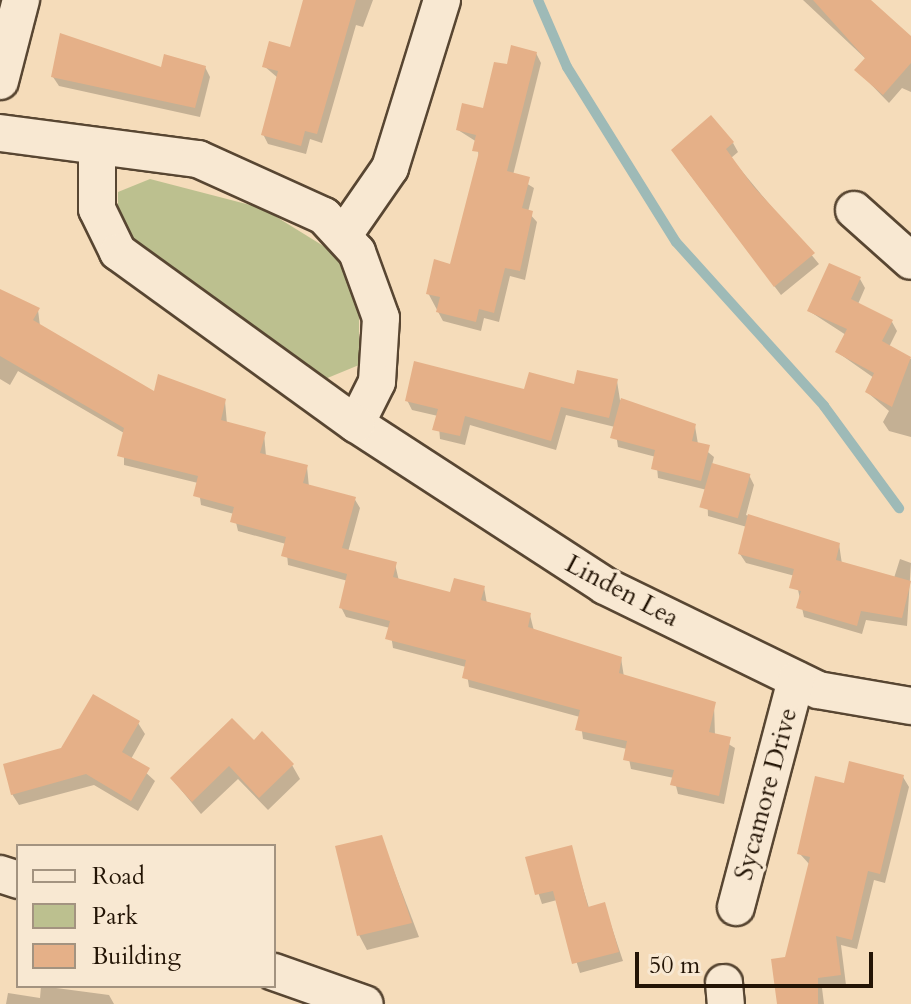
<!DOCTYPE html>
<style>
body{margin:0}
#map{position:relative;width:911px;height:1004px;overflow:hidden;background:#f5dcba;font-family:Cardo,serif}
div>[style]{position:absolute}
.green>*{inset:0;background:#bcc08f}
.shadow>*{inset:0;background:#0003}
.stream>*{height:10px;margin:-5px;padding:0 5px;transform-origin:5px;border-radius:5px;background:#9ebab7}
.building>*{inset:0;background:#e5b088;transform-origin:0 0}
.roads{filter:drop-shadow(2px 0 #584632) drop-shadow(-2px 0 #584632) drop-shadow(0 2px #584632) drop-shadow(0 -2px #584632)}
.minor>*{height:36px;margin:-18px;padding:0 18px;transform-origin:18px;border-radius:18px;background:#f8e8d2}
span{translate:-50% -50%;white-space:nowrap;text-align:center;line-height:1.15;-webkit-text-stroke:7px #f8e8d2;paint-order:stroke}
.street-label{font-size:26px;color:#231405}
.legend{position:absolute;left:16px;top:844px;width:260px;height:144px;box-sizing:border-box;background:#f8e8d2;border:2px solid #a39380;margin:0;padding:10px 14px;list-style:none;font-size:24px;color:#231405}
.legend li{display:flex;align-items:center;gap:16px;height:40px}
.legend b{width:40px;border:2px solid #a39380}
.scale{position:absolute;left:635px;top:952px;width:238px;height:36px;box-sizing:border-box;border:4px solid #231405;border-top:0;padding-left:10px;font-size:24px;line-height:28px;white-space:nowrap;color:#231405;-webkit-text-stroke:6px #f8e8d2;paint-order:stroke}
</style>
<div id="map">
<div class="green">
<div style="clip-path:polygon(150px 179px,262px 208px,338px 255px,359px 295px,359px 365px,325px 379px,250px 336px,133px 250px,118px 226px,118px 192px)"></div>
</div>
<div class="shadow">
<div style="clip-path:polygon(306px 0,373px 0,363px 27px,356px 25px,322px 143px,310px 139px,306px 154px,268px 144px,263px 134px,278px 78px,264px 66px,291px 50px)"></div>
<div style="clip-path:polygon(803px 0,870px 0,911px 42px,911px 92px,902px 88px,889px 103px,857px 70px,866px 59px)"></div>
<div style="clip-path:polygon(536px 53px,541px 63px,513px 175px,534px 188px,528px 212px,537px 222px,525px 280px,510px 276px,499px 322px,484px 318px,481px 331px,443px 321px,428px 293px,452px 266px,479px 159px,477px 142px,458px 130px,484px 111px,508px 67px)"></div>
<div style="clip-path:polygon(205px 67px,210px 77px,200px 117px,59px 86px,53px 77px)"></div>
<div style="clip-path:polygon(733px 143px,738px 152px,731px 158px,819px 264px,781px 295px,679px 160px)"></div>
<div style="clip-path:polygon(860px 279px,865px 288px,858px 304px,892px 322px,897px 331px,889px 347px,911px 359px,911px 437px,889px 431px,883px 422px,889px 411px,867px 392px,874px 378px,837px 352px,846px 335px,809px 311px)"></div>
<div style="clip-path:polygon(0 290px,38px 310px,40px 326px,155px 394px,225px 401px,227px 424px,264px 434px,266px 456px,307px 467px,309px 487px,354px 498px,360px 508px,348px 552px,395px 564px,399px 581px,452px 595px,484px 587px,487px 604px,530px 615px,534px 631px,621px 658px,624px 677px,714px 704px,715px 736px,735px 748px,724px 804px,678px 794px,674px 778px,631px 769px,627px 749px,583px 739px,580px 717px,469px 687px,466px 667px,393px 648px,390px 628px,346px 617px,341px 607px,348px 581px,288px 565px,286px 544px,238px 531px,234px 514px,201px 505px,198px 483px,124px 465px,124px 433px,18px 371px,10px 385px,0 379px)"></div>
<div style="clip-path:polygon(617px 381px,620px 400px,695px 426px,698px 444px,714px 457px,712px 465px,749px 475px,754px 485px,746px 515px,839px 544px,842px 564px,894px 578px,900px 559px,911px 563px,907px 626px,866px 620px,862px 634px,804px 617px,795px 576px,746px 563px,740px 554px,747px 527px,708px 516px,707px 490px,658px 478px,656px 457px,618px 447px,615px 427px,566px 415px,556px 450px,470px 425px,465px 445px,440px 439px,438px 416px,412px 410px,407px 400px)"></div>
<div style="clip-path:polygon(138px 723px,145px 734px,131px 759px,155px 781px,138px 811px,94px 785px,19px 805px,12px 794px,63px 750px)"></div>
<div style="clip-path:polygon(254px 743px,292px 765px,300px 779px,268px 810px,238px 779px,201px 814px,172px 779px)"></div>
<div style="clip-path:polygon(903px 777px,909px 787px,885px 883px,874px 880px,857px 949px,841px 945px,846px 985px,822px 988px,824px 1004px,778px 1004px,810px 865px,800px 854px,845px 785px)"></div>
<div style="clip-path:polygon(381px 837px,419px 937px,367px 950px,359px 935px)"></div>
<div style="clip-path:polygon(571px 848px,589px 908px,604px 904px,623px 961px,580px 973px,557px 900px,542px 904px,527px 859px)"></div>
<div style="clip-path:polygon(41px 986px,109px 995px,114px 1004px,6px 1004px,8px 993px,40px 998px)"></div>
</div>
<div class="stream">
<div style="left:538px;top:0;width:73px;rotate:66.6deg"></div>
<div style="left:567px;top:67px;width:206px;rotate:58.1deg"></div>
<div style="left:676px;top:242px;width:221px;rotate:47.9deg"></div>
<div style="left:824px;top:406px;width:127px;rotate:53.7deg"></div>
</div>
<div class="building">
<div style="clip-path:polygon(303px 0,356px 0,317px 134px,305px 131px,301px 146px,261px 135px,278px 71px,262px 67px,269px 41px,290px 47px)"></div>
<div style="clip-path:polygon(813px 0,871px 0,911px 36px,911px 63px,883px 95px,854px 70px,865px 58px)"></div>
<div style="clip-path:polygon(60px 33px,161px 67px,164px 54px,206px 66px,195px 108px,51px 77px)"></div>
<div style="clip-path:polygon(511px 45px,537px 52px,507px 171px,530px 177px,522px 208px,533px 211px,520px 271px,505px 268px,494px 313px,479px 309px,476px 322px,436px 312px,440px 297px,426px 294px,434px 259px,450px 264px,479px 152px,472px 151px,476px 135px,456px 130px,462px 103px,483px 108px,494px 62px,507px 64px)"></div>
<div style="clip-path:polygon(711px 115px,734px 142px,726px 149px,753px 186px,815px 253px,774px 287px,671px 150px)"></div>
<div style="clip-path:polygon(829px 263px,861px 277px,851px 299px,893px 320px,882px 341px,911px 357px,892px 407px,865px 392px,874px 373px,835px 352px,847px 329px,807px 311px)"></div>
<div style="clip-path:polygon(0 289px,40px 308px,33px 320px,154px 391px,158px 374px,226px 399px,221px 420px,266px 432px,260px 453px,308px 465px,303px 483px,356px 497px,342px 548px,397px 562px,393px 577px,450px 592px,454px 578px,485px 586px,481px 600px,531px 613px,528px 627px,622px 657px,619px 673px,716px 702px,709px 732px,731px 737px,719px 796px,670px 785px,674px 770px,623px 760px,627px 741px,575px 730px,580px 710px,462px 678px,466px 660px,385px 639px,390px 621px,339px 608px,347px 574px,281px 556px,286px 537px,230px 522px,234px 507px,193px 496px,198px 476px,117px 456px,124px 428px,0 356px)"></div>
<div style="clip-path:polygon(414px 361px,524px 389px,529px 372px,574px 384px,577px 370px,618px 379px,609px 418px,561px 407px,551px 441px,465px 416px,460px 436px,432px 430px,438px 409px,405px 401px)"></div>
<div style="clip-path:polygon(621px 398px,696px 424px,692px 441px,710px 445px,701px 481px,651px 469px,655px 450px,610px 438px)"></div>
<div style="left:712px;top:463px;width:40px;height:46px;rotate:16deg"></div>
<div style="clip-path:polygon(748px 514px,840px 543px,836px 560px,911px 581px,902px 618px,861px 611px,857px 626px,796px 608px,801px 591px,789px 588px,794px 569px,738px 554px)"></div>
<div style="clip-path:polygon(93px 694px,140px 721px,122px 752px,150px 768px,131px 801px,86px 774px,11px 795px,3px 764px,61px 748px)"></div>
<div style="clip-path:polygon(232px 718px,254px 740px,262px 731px,294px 764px,259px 798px,229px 766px,192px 802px,170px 778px)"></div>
<div style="clip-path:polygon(849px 761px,904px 775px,880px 874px,868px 871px,852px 940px,836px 936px,841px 975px,818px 978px,818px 1004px,777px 1004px,771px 959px,785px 957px,810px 857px,797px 854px,815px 776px,844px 783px)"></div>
<div style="clip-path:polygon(382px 835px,412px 923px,357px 936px,335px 846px)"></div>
<div style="clip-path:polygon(572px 845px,588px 907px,605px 902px,619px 952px,572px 964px,553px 891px,535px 895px,525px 857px)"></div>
</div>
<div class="roads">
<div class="minor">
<div style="left:0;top:81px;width:84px;rotate:-75.5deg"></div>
<div style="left:0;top:133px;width:200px;rotate:7.5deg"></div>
<div style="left:198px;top:159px;width:138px;rotate:24.3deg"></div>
<div style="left:324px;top:216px;width:49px;rotate:47.5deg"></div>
<div style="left:357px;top:252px;width:70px;rotate:70deg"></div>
<div style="left:381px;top:318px;width:64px;rotate:93.6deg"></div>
<div style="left:377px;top:382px;width:47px;rotate:116.6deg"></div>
<div style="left:356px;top:424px;width:297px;rotate:33deg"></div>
<div style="left:605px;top:586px;width:237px;rotate:26deg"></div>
<div style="left:818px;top:690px;width:94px;rotate:9.8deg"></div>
<div style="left:97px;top:148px;width:61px;rotate:90deg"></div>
<div style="left:97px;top:209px;width:48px;rotate:64deg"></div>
<div style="left:118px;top:252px;width:294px;rotate:35.9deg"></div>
<div style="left:854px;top:210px;width:76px;rotate:41.8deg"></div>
<div style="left:345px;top:233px;width:79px;rotate:-55.3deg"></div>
<div style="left:390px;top:168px;width:176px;rotate:-72.8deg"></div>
<div style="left:0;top:874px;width:19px;rotate:18deg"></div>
<div style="left:736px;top:907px;width:235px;rotate:-75.2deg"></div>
<div style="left:274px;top:972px;width:96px;rotate:19.4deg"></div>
<div style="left:724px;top:983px;width:21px;rotate:85deg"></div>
</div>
</div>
<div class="street-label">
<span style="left:622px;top:591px;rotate:28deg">Linden Lea</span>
<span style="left:766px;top:794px;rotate:-75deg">Sycamore Drive</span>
</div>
<ul class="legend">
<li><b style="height:10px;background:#f8e8d2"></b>Road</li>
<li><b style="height:22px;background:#bcc08f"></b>Park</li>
<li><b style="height:22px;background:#e5b088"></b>Building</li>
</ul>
<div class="scale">50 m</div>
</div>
